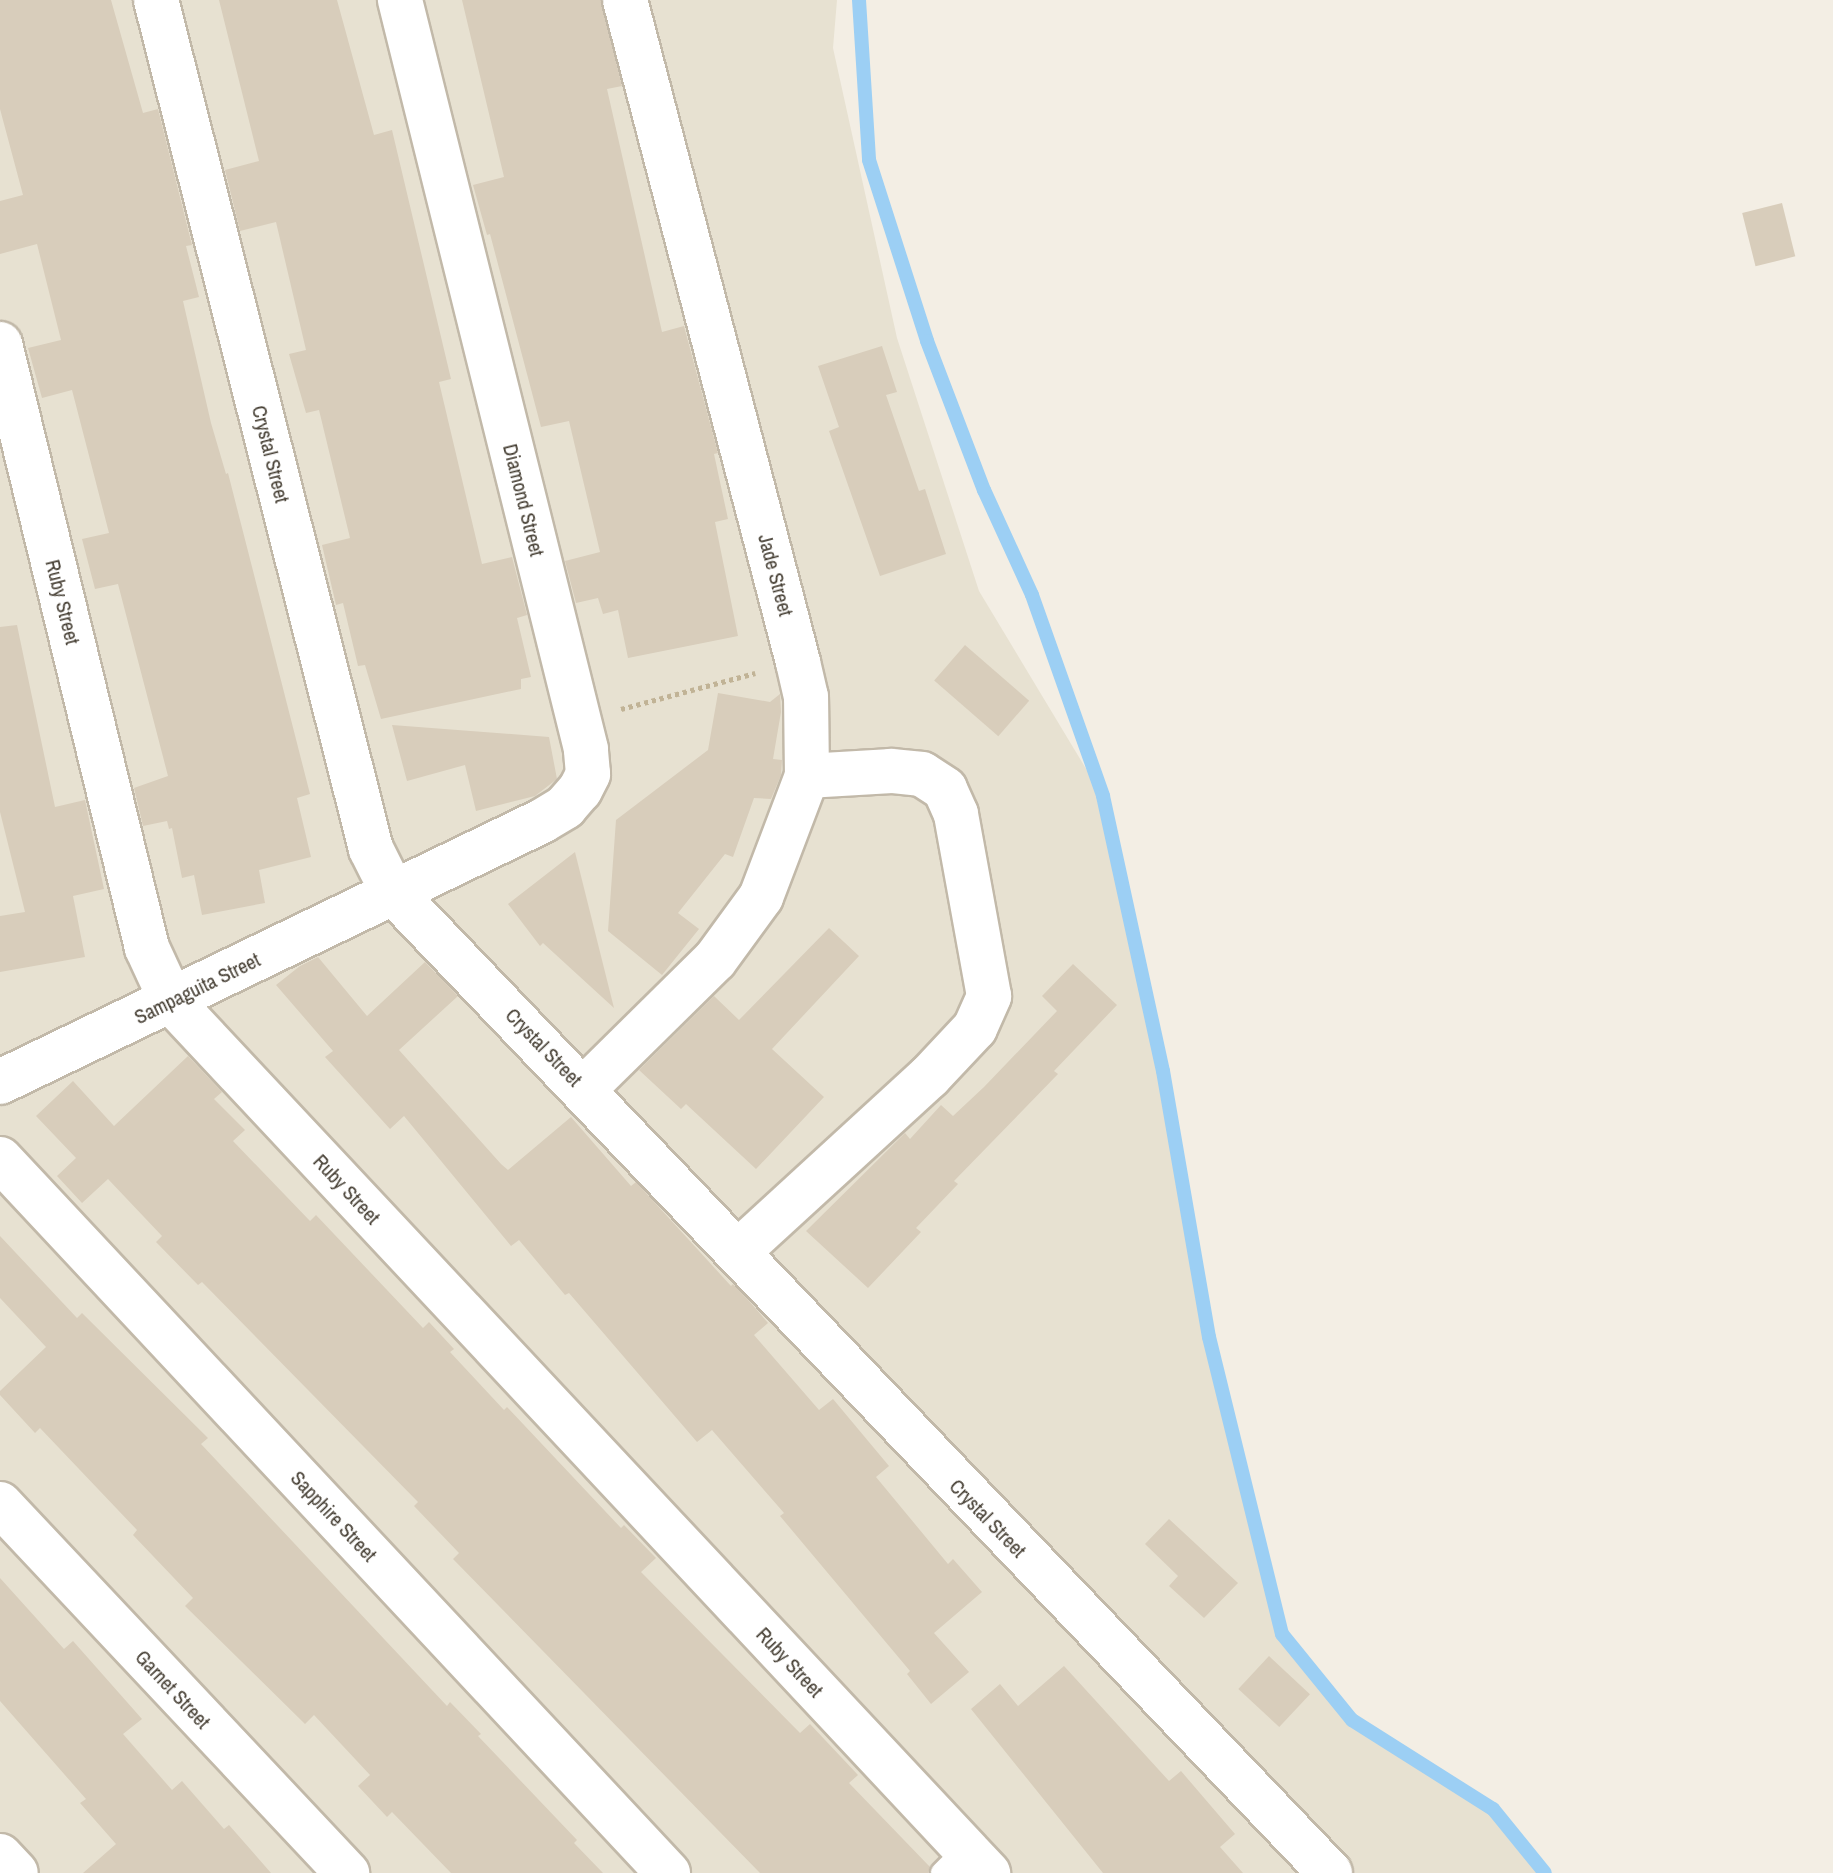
<!DOCTYPE html>
<style>
body{margin:0}
#map{position:relative;width:1833px;height:1873px;overflow:hidden;background:#f3eee4;font-family:"Archivo Narrow",sans-serif}
div>[style]{position:absolute}
.residential>*{inset:0;background:#e7e1d1}
.stream>*{height:14px;margin:-7px;padding:0 7px;transform-origin:7px;border-radius:7px;background:#9ccff4}
.building>*{inset:0;background:#d8cdbb;transform-origin:0 0}
.path>*{height:5px;margin-top:-2.5px;transform-origin:0;background:repeating-linear-gradient(90deg,#c1b396 0 4px,transparent 0 8px)}
.roads{filter:drop-shadow(2px 0 #c2b9a9) drop-shadow(-2px 0 #c2b9a9) drop-shadow(0 2px #c2b9a9) drop-shadow(0 -2px #c2b9a9)}
.lane>*{height:22px;margin:-11px;padding:0 11px;transform-origin:11px;border-radius:11px;background:#fff}
.street>*{height:44px;margin:-22px;padding:0 22px;transform-origin:22px;border-radius:22px;background:#fff}
span{translate:-50% -50%;white-space:nowrap;text-align:center;line-height:1.15;-webkit-text-stroke:6px #fff;paint-order:stroke}
.street-label{font-size:20px;color:#453e33}
</style>
<div id="map">
<div class="residential">
<div style="clip-path:polygon(0 0,837px 0,833px 48px,897px 338px,979px 591px,1103px 797px,1163px 1071px,1209px 1337px,1282px 1634px,1352px 1720px,1493px 1809px,1545px 1873px,0 1873px)"></div>
</div>
<div class="stream">
<div style="left:859px;top:0;width:160px;rotate:86.4deg"></div>
<div style="left:869px;top:160px;width:190px;rotate:72.2deg"></div>
<div style="left:927px;top:341px;width:160px;rotate:69.1deg"></div>
<div style="left:984px;top:490px;width:115px;rotate:65.4deg"></div>
<div style="left:1032px;top:595px;width:213px;rotate:70.5deg"></div>
<div style="left:1103px;top:796px;width:281px;rotate:77.7deg"></div>
<div style="left:1163px;top:1071px;width:270px;rotate:80.2deg"></div>
<div style="left:1209px;top:1337px;width:306px;rotate:76.2deg"></div>
<div style="left:1282px;top:1634px;width:111px;rotate:50.9deg"></div>
<div style="left:1352px;top:1720px;width:167px;rotate:32.3deg"></div>
<div style="left:1493px;top:1809px;width:82px;rotate:50.9deg"></div>
</div>
<div class="building">
<div style="clip-path:polygon(0 0,111px 0,143px 113px,158px 109px,192px 245px,186px 246px,199px 297px,183px 301px,211px 423px,226px 474px,228px 473px,310px 794px,297px 798px,311px 857px,259px 870px,265px 903px,202px 915px,194px 875px,182px 878px,172px 828px,169px 829px,167px 821px,143px 826px,134px 788px,168px 776px,118px 584px,95px 589px,82px 539px,109px 533px,72px 390px,42px 398px,28px 348px,61px 340px,37px 244px,0 254px,0 201px,23px 195px,0 109px)"></div>
<div style="clip-path:polygon(219px 0,337px 0,374px 135px,392px 130px,451px 379px,439px 382px,482px 564px,512px 557px,527px 615px,517px 618px,531px 677px,521px 679px,521px 689px,381px 719px,365px 665px,358px 666px,343px 603px,336px 605px,322px 545px,350px 538px,319px 410px,306px 413px,289px 354px,306px 350px,276px 222px,240px 231px,225px 170px,259px 161px)"></div>
<div style="clip-path:polygon(462px 0,601px 0,622px 86px,607px 89px,662px 332px,684px 326px,718px 453px,714px 454px,728px 519px,715px 522px,738px 636px,628px 658px,618px 610px,603px 614px,598px 598px,576px 603px,565px 561px,600px 552px,569px 421px,541px 427px,490px 234px,487px 235px,473px 185px,504px 177px)"></div>
<div style="left:1782px;top:203px;width:55px;height:41px;rotate:76deg"></div>
<div style="clip-path:polygon(882px 346px,897px 392px,886px 395px,919px 491px,925px 489px,946px 554px,880px 576px,829px 431px,839px 427px,818px 366px)"></div>
<div style="clip-path:polygon(17px 625px,55px 807px,85px 800px,104px 889px,73px 896px,85px 957px,0 972px,0 916px,25px 912px,0 812px,0 627px)"></div>
<div style="left:965px;top:645px;width:85px;height:47px;rotate:41deg"></div>
<div style="clip-path:polygon(718px 693px,770px 702px,780px 694px,781px 712px,773px 759px,782px 760px,781px 775px,771px 799px,754px 798px,733px 857px,725px 854px,678px 913px,699px 929px,662px 975px,608px 931px,616px 820px,708px 750px)"></div>
<div style="clip-path:polygon(392px 725px,549px 737px,557px 779px,535px 796px,476px 811px,465px 765px,407px 781px)"></div>
<div style="clip-path:polygon(575px 852px,614px 1008px,543px 943px,540px 946px,508px 904px)"></div>
<div style="clip-path:polygon(829px 928px,859px 956px,772px 1049px,824px 1097px,756px 1169px,686px 1104px,681px 1109px,639px 1070px,714px 996px,739px 1020px)"></div>
<div style="clip-path:polygon(318px 957px,367px 1016px,425px 962px,458px 996px,399px 1050px,501px 1164px,508px 1170px,571px 1117px,631px 1186px,636px 1182px,731px 1286px,733px 1284px,750px 1302px,768px 1323px,754px 1335px,819px 1410px,833px 1399px,889px 1466px,876px 1477px,948px 1564px,953px 1559px,982px 1592px,934px 1633px,969px 1672px,931px 1704px,907px 1674px,910px 1671px,780px 1516px,784px 1513px,712px 1430px,697px 1442px,569px 1293px,565px 1295px,519px 1240px,511px 1246px,404px 1116px,390px 1129px,325px 1057px,333px 1051px,276px 985px,300px 966px)"></div>
<div style="clip-path:polygon(1073px 964px,1117px 1005px,1054px 1071px,1058px 1074px,954px 1181px,958px 1184px,916px 1228px,921px 1232px,868px 1288px,806px 1231px,905px 1133px,910px 1139px,941px 1105px,953px 1116px,984px 1087px,1057px 1011px,1042px 996px)"></div>
<div style="clip-path:polygon(188px 1056px,222px 1092px,214px 1099px,245px 1130px,233px 1141px,310px 1221px,316px 1215px,423px 1328px,429px 1322px,454px 1349px,450px 1352px,504px 1410px,507px 1407px,621px 1528px,624px 1525px,656px 1558px,641px 1572px,800px 1733px,810px 1724px,858px 1775px,849px 1783px,930px 1867px,928px 1873px,760px 1873px,453px 1559px,459px 1553px,414px 1506px,418px 1502px,202px 1282px,198px 1285px,156px 1242px,162px 1236px,108px 1179px,82px 1203px,57px 1176px,76px 1158px,36px 1116px,73px 1081px,114px 1126px)"></div>
<div style="clip-path:polygon(0 1236px,77px 1318px,82px 1313px,208px 1438px,201px 1444px,447px 1706px,450px 1702px,481px 1734px,478px 1736px,577px 1840px,574px 1843px,603px 1873px,451px 1873px,392px 1812px,387px 1817px,358px 1786px,370px 1775px,314px 1715px,305px 1724px,185px 1606px,193px 1598px,133px 1535px,137px 1530px,40px 1428px,35px 1433px,0 1395px,0 1391px,46px 1347px,0 1298px)"></div>
<div style="clip-path:polygon(1169px 1519px,1238px 1583px,1204px 1618px,1169px 1586px,1178px 1576px,1145px 1544px)"></div>
<div style="clip-path:polygon(0 1578px,64px 1649px,73px 1641px,142px 1719px,123px 1734px,172px 1790px,182px 1781px,224px 1829px,229px 1825px,271px 1873px,83px 1873px,116px 1844px,80px 1803px,86px 1799px,0 1701px)"></div>
<div style="left:1269px;top:1656px;width:56px;height:45px;rotate:43deg"></div>
<div style="clip-path:polygon(1064px 1666px,1169px 1781px,1181px 1771px,1235px 1834px,1220px 1847px,1243px 1873px,1103px 1873px,971px 1709px,1000px 1684px,1018px 1706px)"></div>
</div>
<div class="path">
<div style="left:621px;top:709px;width:139px;rotate:-15deg"></div>
</div>
<div class="roads">
<div class="lane">
<div style="left:942px;top:1873px;width:34px;rotate:-45deg"></div>
</div>
<div class="street">
<div style="left:156px;top:0;width:876px;rotate:75.79deg"></div>
<div style="left:371px;top:849px;width:47px;rotate:63.4deg"></div>
<div style="left:392px;top:891px;width:1358px;rotate:46.31deg"></div>
<div style="left:0;top:344px;width:622px;rotate:76.32deg"></div>
<div style="left:147px;top:948px;width:60px;rotate:65.2deg"></div>
<div style="left:172px;top:1002px;width:1194px;rotate:46.87deg"></div>
<div style="left:0;top:1082px;width:602px;rotate:-25.71deg"></div>
<div style="left:542px;top:821px;width:27px;rotate:-31deg"></div>
<div style="left:565px;top:807px;width:23px;rotate:-49deg"></div>
<div style="left:580px;top:790px;width:18px;rotate:-63deg"></div>
<div style="left:588px;top:774px;width:25px;rotate:-95deg"></div>
<div style="left:586px;top:749px;width:772px;rotate:-103.95deg"></div>
<div style="left:585px;top:1088px;width:182px;rotate:-44.6deg"></div>
<div style="left:715px;top:960px;width:78px;rotate:-53.9deg"></div>
<div style="left:761px;top:897px;width:129px;rotate:-69.2deg"></div>
<div style="left:807px;top:776px;width:79px;rotate:-90.7deg"></div>
<div style="left:806px;top:697px;width:36px;rotate:-103deg"></div>
<div style="left:798px;top:662px;width:684px;rotate:-104.65deg"></div>
<div style="left:0;top:1159px;width:978px;rotate:46.91deg"></div>
<div style="left:739px;top:1251px;width:258px;rotate:-42.5deg"></div>
<div style="left:929px;top:1077px;width:67px;rotate:-46.8deg"></div>
<div style="left:975px;top:1028px;width:35px;rotate:-66deg"></div>
<div style="left:989px;top:996px;width:185px;rotate:-100.3deg"></div>
<div style="left:956px;top:814px;width:27px;rotate:-114deg"></div>
<div style="left:945px;top:789px;width:27px;rotate:-147deg"></div>
<div style="left:922px;top:774px;width:31px;rotate:-174deg"></div>
<div style="left:891px;top:771px;width:84px;rotate:176.6deg"></div>
<div style="left:0;top:1504px;width:507px;rotate:46.76deg"></div>
<div style="left:0;top:1856px;width:23px;rotate:47deg"></div>
</div>
</div>
<div class="street-label">
<span style="left:271px;top:454px;rotate:76deg">Crystal Street</span>
<span style="left:524px;top:500px;rotate:76deg">Diamond Street</span>
<span style="left:776px;top:575px;rotate:75deg">Jade Street</span>
<span style="left:63px;top:602px;rotate:76deg">Ruby Street</span>
<span style="left:197px;top:988px;rotate:-26deg">Sampaguita Street</span>
<span style="left:544px;top:1047px;rotate:46deg">Crystal Street</span>
<span style="left:347px;top:1189px;rotate:47deg">Ruby Street</span>
<span style="left:334px;top:1516px;rotate:47deg">Sapphire Street</span>
<span style="left:988px;top:1518px;rotate:46deg">Crystal Street</span>
<span style="left:790px;top:1662px;rotate:47deg">Ruby Street</span>
<span style="left:173px;top:1689px;rotate:47deg">Garnet Street</span>
</div>
</div>
